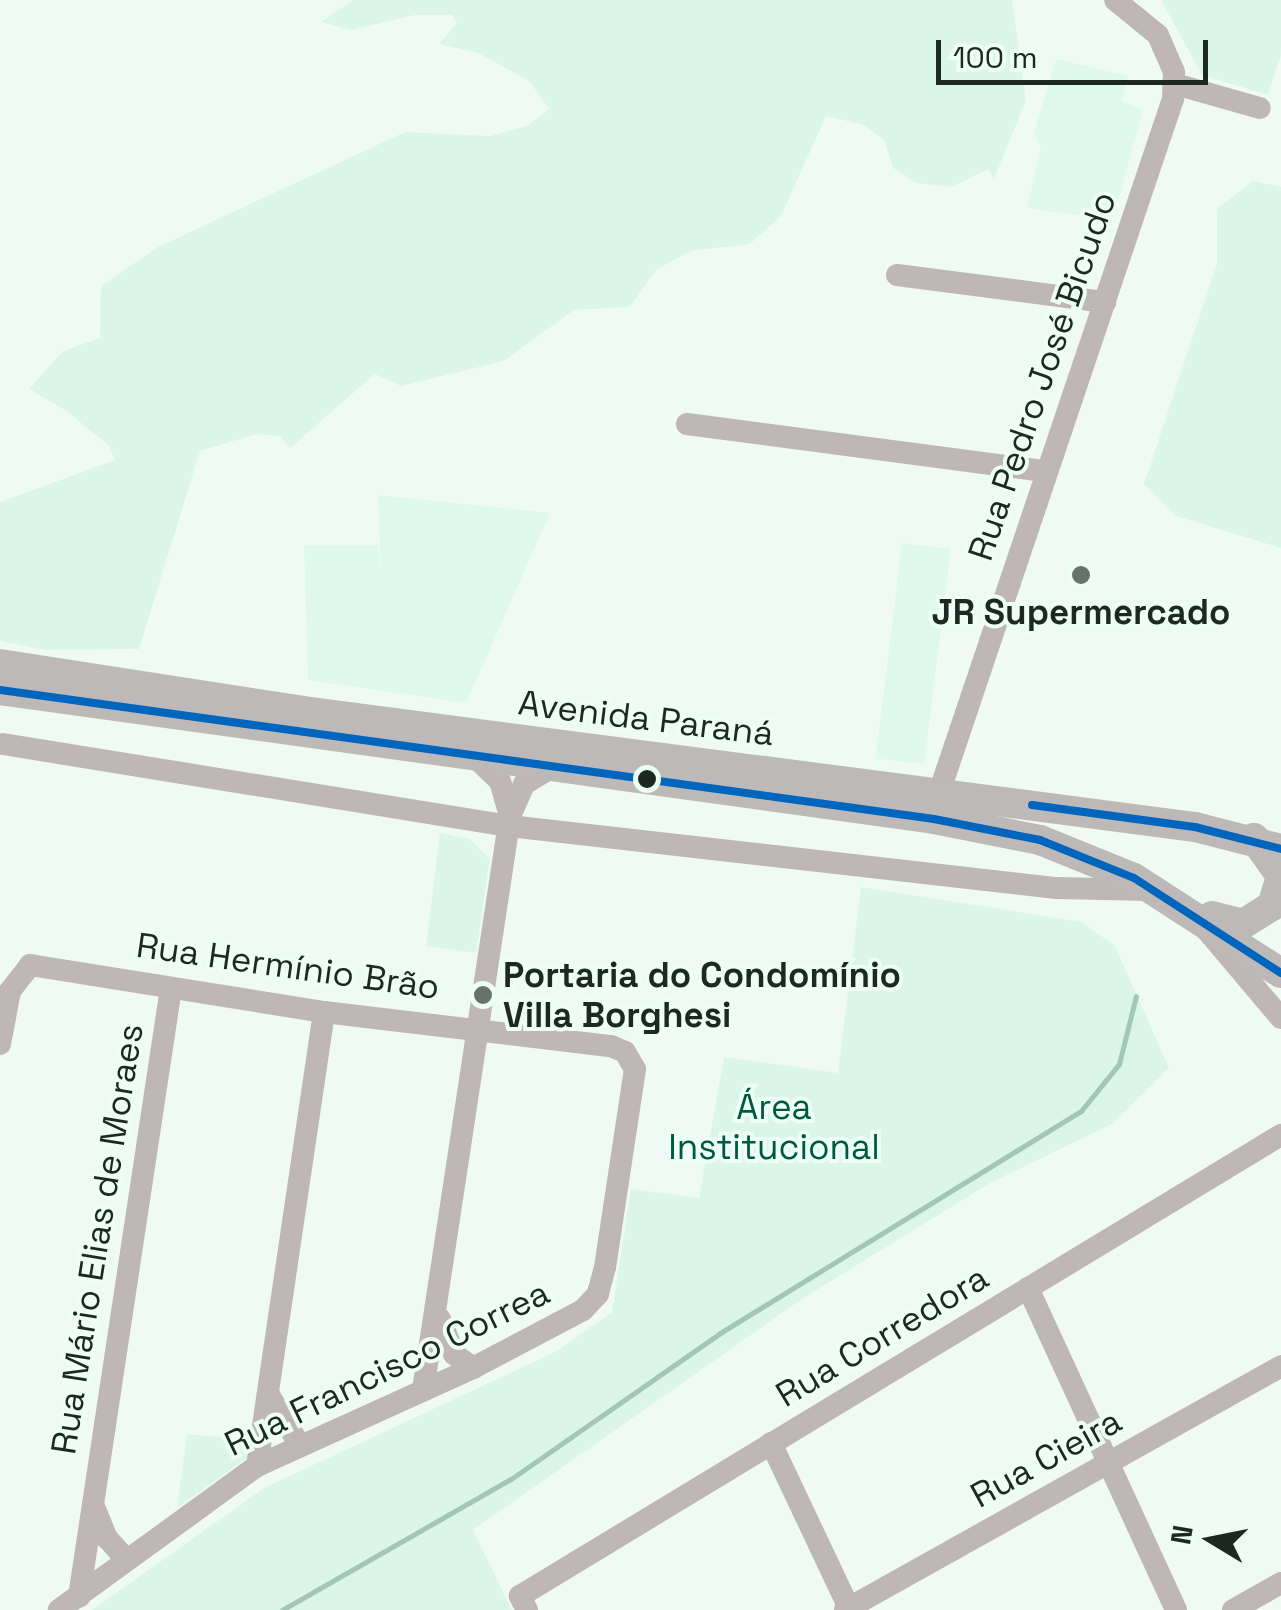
<!DOCTYPE html>
<meta charset="utf-8">
<style>
body{margin:0}
#map{position:relative;width:1281px;height:1610px;overflow:hidden;background:#f0faf5;font-family:"Space Grotesk",sans-serif}
div>[style]{position:absolute}
.built>*{inset:0;background:#dff8ec;transform-origin:0 0}
.green>*{inset:0;background:#dbf6e8}
.stream>*{height:5px;margin:-2.5px;padding:0 2.5px;transform-origin:2.5px;border-radius:2.5px;background:#a3c6b5}
.minor>*{height:22px;margin:-11px;padding:0 11px;transform-origin:11px;border-radius:11px;background:#beb6b7}
.major>*{height:30px;margin:-15px;padding:0 15px;transform-origin:15px;border-radius:15px;background:#bdb9b9}
.bus-1>*{height:8px;margin:-4px;padding:0 4px;transform-origin:4px;border-radius:4px;background:#0065bd}
.dots>*{width:28px;height:28px;translate:-50% -50%;box-sizing:border-box;border:5px solid #ecfef5;border-radius:50%}
span{translate:-50% -50%;white-space:nowrap;text-align:center;line-height:1.15;-webkit-text-stroke:8px #ecfef5;paint-order:stroke}
.street-label{font-size:35px;color:#1d2823}
.poi-label{font-size:35px;color:#1d2823;font-weight:700}
.left{translate:0 -50%;text-align:left}
.park-label{font-size:35px;color:#00583e}
.north{position:absolute;left:1161px;top:1490px;width:100px;height:100px;-webkit-text-stroke:8px #ecfef5;paint-order:stroke;rotate:280deg;font-size:28px;font-weight:700;line-height:40px;text-align:center;color:#1d2823}
.north::after{content:'';display:block;margin:auto;width:35px;height:45px;background:#1d2823;clip-path:polygon(50% 0,100% 100%,50% 72%,0 100%)}
.scale{position:absolute;left:936px;top:40px;width:272px;height:45px;box-sizing:border-box;border:5px solid #1d2823;border-top:0;padding-left:12px;font-size:30px;line-height:35px;white-space:nowrap;color:#1d2823;-webkit-text-stroke:8px #ecfef5;paint-order:stroke}
</style>
<div id="map">
<div class="built">
<div style="clip-path:polygon(1056px 59px,1128px 76px,1122px 101px,1143px 109px,1113px 220px,1027px 208px,1041px 148px,1034px 134px)"></div>
<div style="clip-path:polygon(378px 495px,550px 513px,466px 703px,308px 680px,304px 545px,378px 545px,381px 575px)"></div>
<div style="left:902px;top:543px;width:49px;height:217px;rotate:7deg"></div>
</div>
<div class="green">
<div style="clip-path:polygon(353px 0,1012px 0,1026px 100px,994px 179px,988px 169px,952px 187px,916px 183px,893px 168px,884px 140px,864px 125px,826px 116px,781px 216px,750px 244px,691px 251px,656px 270px,630px 307px,574px 310px,504px 361px,401px 386px,375px 374px,290px 448px,280px 436px,257px 434px,200px 451px,139px 649px,47px 650px,0 641px,0 502px,115px 460px,109px 446px,68px 412px,29px 389px,63px 351px,100px 338px,101px 286px,158px 247px,405px 132px,490px 136px,527px 126px,549px 109px,529px 81px,478px 53px,439px 44px,457px 23px,452px 15px,415px 15px,351px 30px,321px 22px)"></div>
<div style="clip-path:polygon(1161px 0,1281px 0,1281px 55px,1268px 95px,1202px 75px)"></div>
<div style="clip-path:polygon(1253px 181px,1281px 187px,1281px 548px,1176px 516px,1144px 484px,1217px 264px,1217px 209px)"></div>
<div style="clip-path:polygon(440px 833px,470px 839px,490px 859px,476px 953px,426px 946px)"></div>
<div style="clip-path:polygon(861px 887px,1082px 922px,1115px 946px,1169px 1068px,1112px 1124px,990px 1183px,802px 1299px,473px 1530px,512px 1610px,92px 1610px,264px 1488px,557px 1351px,612px 1312px,631px 1189px,699px 1198px,724px 1057px,838px 1073px)"></div>
<div style="clip-path:polygon(187px 1434px,249px 1440px,247px 1458px,177px 1508px)"></div>
</div>
<div class="stream">
<div style="left:282px;top:1610px;width:264px;rotate:-29.8deg"></div>
<div style="left:511px;top:1479px;width:255px;rotate:-34.9deg"></div>
<div style="left:720px;top:1333px;width:424px;rotate:-31.6deg"></div>
<div style="left:1081px;top:1111px;width:60px;rotate:-51deg"></div>
<div style="left:1119px;top:1064px;width:70px;rotate:-76deg"></div>
</div>
<div class="minor">
<div style="left:1175px;top:84px;width:88px;rotate:15.8deg"></div>
<div style="left:897px;top:275px;width:210px;rotate:7.4deg"></div>
<div style="left:687px;top:424px;width:361px;rotate:7.5deg"></div>
<div style="left:3px;top:744px;width:513px;rotate:9.21deg"></div>
<div style="left:509px;top:826px;width:551px;rotate:6.47deg"></div>
<div style="left:1056px;top:888px;width:95px;rotate:1.2deg"></div>
<div style="left:476px;top:758px;width:33px;rotate:44deg"></div>
<div style="left:500px;top:781px;width:36px;rotate:74deg"></div>
<div style="left:939px;top:793px;width:732px;rotate:-71.37deg"></div>
<div style="left:1173px;top:99px;width:27px;rotate:-88deg"></div>
<div style="left:1174px;top:72px;width:40px;rotate:-113.4deg"></div>
<div style="left:1158px;top:35px;width:55px;rotate:-140.9deg"></div>
<div style="left:1204px;top:927px;width:119px;rotate:49.8deg"></div>
<div style="left:0;top:1044px;width:54px;rotate:-79.3deg"></div>
<div style="left:10px;top:991px;width:33px;rotate:-52deg"></div>
<div style="left:30px;top:965px;width:298px;rotate:9.1deg"></div>
<div style="left:324px;top:1012px;width:289px;rotate:6.8deg"></div>
<div style="left:611px;top:1046px;width:15px;rotate:23deg"></div>
<div style="left:625px;top:1052px;width:20px;rotate:60deg"></div>
<div style="left:635px;top:1069px;width:200px;rotate:98.6deg"></div>
<div style="left:605px;top:1267px;width:28px;rotate:105deg"></div>
<div style="left:598px;top:1294px;width:22px;rotate:133deg"></div>
<div style="left:583px;top:1310px;width:124px;rotate:152.2deg"></div>
<div style="left:473px;top:1368px;width:237px;rotate:155.6deg"></div>
<div style="left:257px;top:1466px;width:245px;rotate:144deg"></div>
<div style="left:1028px;top:1288px;width:354px;rotate:65.3deg"></div>
<div style="left:440px;top:1319px;width:38px;rotate:68deg"></div>
<div style="left:454px;top:1354px;width:24px;rotate:36deg"></div>
<div style="left:423px;top:1390px;width:581px;rotate:-81.38deg"></div>
<div style="left:510px;top:816px;width:35px;rotate:-66deg"></div>
<div style="left:524px;top:784px;width:31px;rotate:-31deg"></div>
<div style="left:269px;top:1395px;width:57px;rotate:58.5deg"></div>
<div style="left:771px;top:1443px;width:185px;rotate:64.7deg"></div>
<div style="left:257px;top:1466px;width:459px;rotate:-81.6deg"></div>
<div style="left:93px;top:1504px;width:37px;rotate:68deg"></div>
<div style="left:107px;top:1538px;width:28px;rotate:48deg"></div>
<div style="left:79px;top:1597px;width:616px;rotate:-81.41deg"></div>
<div style="left:527px;top:1610px;width:16px;rotate:-117deg"></div>
<div style="left:520px;top:1596px;width:890px;rotate:-31.21deg"></div>
<div style="left:845px;top:1610px;width:500px;rotate:-29.2deg"></div>
<div style="left:1233px;top:1610px;width:55px;rotate:-29.4deg"></div>
</div>
<div class="major">
<div style="left:0;top:664px;width:306px;rotate:8.8deg"></div>
<div style="left:302px;top:711px;width:901px;rotate:7.4deg"></div>
<div style="left:1195px;top:827px;width:89px;rotate:14.3deg"></div>
<div style="left:0;top:690px;width:943px;rotate:7.86deg"></div>
<div style="left:934px;top:819px;width:108px;rotate:11.2deg"></div>
<div style="left:1040px;top:840px;width:101px;rotate:22deg"></div>
<div style="left:1134px;top:878px;width:175px;rotate:32.9deg"></div>
<div style="left:1212px;top:916px;width:32px;rotate:14deg"></div>
<div style="left:1243px;top:924px;width:34px;rotate:-32deg"></div>
<div style="left:1272px;top:906px;width:31px;rotate:-73deg"></div>
<div style="left:1281px;top:876px;width:47px;rotate:-125.4deg"></div>
</div>
<div class="bus-1">
<div style="left:0;top:690px;width:943px;rotate:7.86deg"></div>
<div style="left:934px;top:819px;width:108px;rotate:11.2deg"></div>
<div style="left:1040px;top:840px;width:101px;rotate:22deg"></div>
<div style="left:1134px;top:878px;width:175px;rotate:32.9deg"></div>
<div style="left:1032px;top:805px;width:164px;rotate:7.7deg"></div>
<div style="left:1195px;top:827px;width:89px;rotate:14.3deg"></div>
</div>
<div class="dots">
<div style="left:1081px;top:575px;background:#67726c"></div>
<div style="left:647px;top:779px;background:#1d2823"></div>
<div style="left:483px;top:995px;background:#67726c"></div>
</div>
<div class="street-label">
<span style="left:1042px;top:376px;rotate:-71deg">Rua Pedro José Bicudo</span>
<span style="left:646px;top:718px;rotate:7deg">Avenida Paraná</span>
<span style="left:288px;top:966px;rotate:8deg">Rua Hermínio Brão</span>
<span style="left:97px;top:1239px;rotate:-81deg">Rua Mário Elias de Moraes</span>
<span style="left:882px;top:1336px;rotate:-31deg">Rua Corredora</span>
<span style="left:387px;top:1368px;rotate:-26deg">Rua Francisco Correa</span>
<span style="left:1046px;top:1458px;rotate:-29deg">Rua Cieira</span>
</div>
<div class="poi-label">
<span style="left:1081px;top:612px">JR Supermercado</span>
<span class="left" style="left:503px;top:995px">Portaria do Condomínio<br>Villa Borghesi</span>
</div>
<div class="park-label">
<span style="left:774px;top:1127px">Área<br>Institucional</span>
</div>
<div class="north">N</div>
<div class="scale">100 m</div>
</div>
